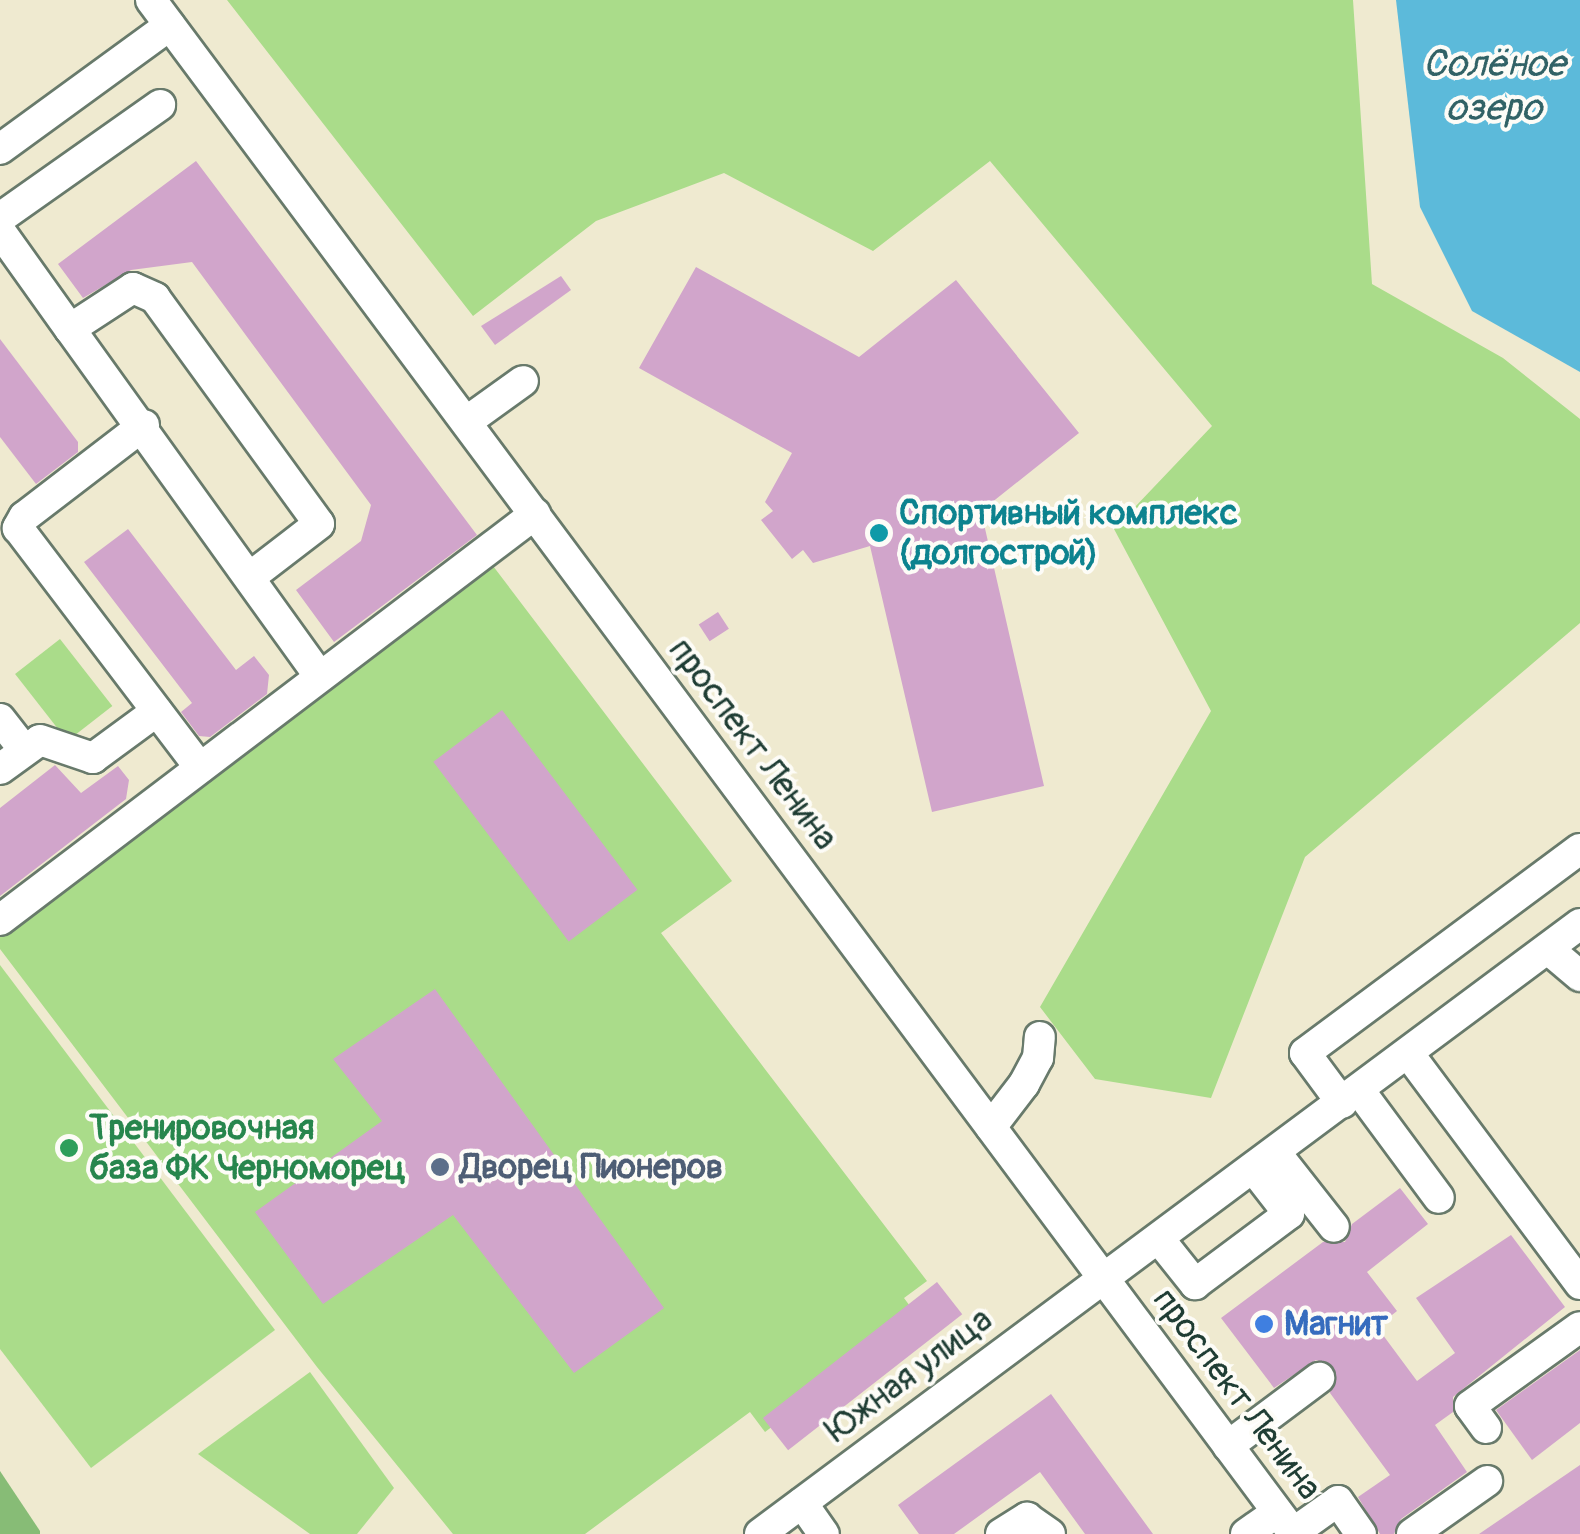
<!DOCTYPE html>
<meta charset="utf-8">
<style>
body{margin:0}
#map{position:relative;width:1580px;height:1534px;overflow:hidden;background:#efead0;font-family:Pangolin,sans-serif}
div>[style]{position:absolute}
.green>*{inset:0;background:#aadc8a;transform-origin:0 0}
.forest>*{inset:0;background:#87bc76}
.water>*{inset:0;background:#5cbada}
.building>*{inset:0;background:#d1a5cb;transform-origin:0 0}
.roads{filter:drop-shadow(2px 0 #687a6b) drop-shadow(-2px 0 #687a6b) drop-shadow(0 2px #687a6b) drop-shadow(0 -2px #687a6b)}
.minor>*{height:30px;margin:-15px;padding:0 15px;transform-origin:15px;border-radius:15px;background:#fff}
.dots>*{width:28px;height:28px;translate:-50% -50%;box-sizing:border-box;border:5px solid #fdfcf7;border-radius:50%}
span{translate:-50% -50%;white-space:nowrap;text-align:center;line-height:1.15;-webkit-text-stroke:8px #fdfcf7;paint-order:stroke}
.culture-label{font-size:35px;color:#0d838f;font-weight:700}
.left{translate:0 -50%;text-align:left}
.street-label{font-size:35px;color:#1f3d34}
.leisure-label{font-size:35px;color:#27864d;font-weight:700}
.service-label{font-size:35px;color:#4e5e75;font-weight:700}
.shop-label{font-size:35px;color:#366cbe;font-weight:700}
.water-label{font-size:38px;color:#316266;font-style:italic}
</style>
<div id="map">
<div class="green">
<div style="clip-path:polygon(227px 0,1353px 0,1372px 284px,1503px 358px,1580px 419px,1580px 623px,1305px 857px,1211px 1098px,1095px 1079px,1040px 1007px,1211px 711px,1114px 529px,1212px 426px,990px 161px,873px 251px,724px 173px,596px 221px,473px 316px)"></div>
<div style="clip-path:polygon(490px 562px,732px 881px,661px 933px,927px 1281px,904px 1298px,918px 1317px,765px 1432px,750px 1412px,585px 1534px,453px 1534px,317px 1367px,0 949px,0 932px)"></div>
<div style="left:60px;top:639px;width:85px;height:57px;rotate:52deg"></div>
<div style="clip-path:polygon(0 965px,275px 1330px,91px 1468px,0 1349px)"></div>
<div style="clip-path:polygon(310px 1372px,394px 1488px,357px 1534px,310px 1534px,198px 1454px)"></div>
</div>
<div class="forest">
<div style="clip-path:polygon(0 1471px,40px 1531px,40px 1534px,0 1534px)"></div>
</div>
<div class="water">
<div style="clip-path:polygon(1396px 0,1580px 0,1580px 372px,1472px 311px,1420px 207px)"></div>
</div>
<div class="building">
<div style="clip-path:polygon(196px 161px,477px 535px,334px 642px,296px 590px,361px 541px,371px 505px,192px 262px,131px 270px,83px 298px,58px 264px)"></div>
<div style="clip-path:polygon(696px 267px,859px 357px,956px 280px,1079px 433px,981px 511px,1044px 786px,932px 812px,870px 546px,813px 563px,803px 550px,792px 559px,761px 520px,773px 511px,765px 502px,792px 453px,639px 368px)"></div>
<div style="clip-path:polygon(561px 276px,571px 290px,495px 345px,481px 326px)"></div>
<div style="clip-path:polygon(0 339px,78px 442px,78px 452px,36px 484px,0 437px)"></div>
<div style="clip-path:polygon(128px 529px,236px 670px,254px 656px,269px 675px,267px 694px,210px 737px,199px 736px,181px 712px,192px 703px,84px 562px)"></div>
<div style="left:718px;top:612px;width:20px;height:23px;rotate:57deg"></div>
<div style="left:502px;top:710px;width:225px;height:86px;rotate:53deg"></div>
<div style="clip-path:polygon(55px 765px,81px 793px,118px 766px,129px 780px,126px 799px,0 896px,0 808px)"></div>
<div style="clip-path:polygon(435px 989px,664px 1308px,574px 1373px,453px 1215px,323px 1304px,255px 1212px,382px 1121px,333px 1059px)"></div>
<div style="clip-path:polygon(1400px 1188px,1428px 1224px,1367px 1272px,1397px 1311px,1377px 1327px,1417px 1381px,1455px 1353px,1416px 1298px,1511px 1235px,1565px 1307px,1453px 1397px,1453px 1412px,1435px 1425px,1467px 1472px,1401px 1519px,1394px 1534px,1380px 1534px,1358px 1497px,1390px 1475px,1330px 1393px,1334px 1368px,1316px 1360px,1274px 1388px,1221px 1318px,1323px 1242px,1345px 1242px,1352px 1224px)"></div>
<div style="left:937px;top:1282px;width:41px;height:221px;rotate:52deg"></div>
<div style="clip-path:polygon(1580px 1350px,1580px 1423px,1532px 1460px,1496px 1410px)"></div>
<div style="clip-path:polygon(1051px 1394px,1153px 1534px,1085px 1534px,1040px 1472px,954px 1534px,919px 1534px,898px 1505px)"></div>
<div style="clip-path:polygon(1580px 1465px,1580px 1534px,1479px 1534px)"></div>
</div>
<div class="roads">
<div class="minor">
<div style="left:151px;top:0;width:1913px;rotate:53.31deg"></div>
<div style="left:0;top:149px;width:210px;rotate:-36.1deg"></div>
<div style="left:0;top:218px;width:196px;rotate:-35.2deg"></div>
<div style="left:0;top:231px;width:120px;rotate:54.5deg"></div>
<div style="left:70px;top:329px;width:75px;rotate:-33.1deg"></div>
<div style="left:133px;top:288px;width:24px;rotate:24deg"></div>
<div style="left:155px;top:298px;width:279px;rotate:54deg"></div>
<div style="left:319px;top:524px;width:88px;rotate:142.4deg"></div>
<div style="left:70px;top:329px;width:428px;rotate:54.3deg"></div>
<div style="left:466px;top:422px;width:70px;rotate:-35.7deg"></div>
<div style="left:144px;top:425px;width:151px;rotate:142.5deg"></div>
<div style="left:24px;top:517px;width:13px;rotate:119deg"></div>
<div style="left:18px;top:528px;width:301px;rotate:52.8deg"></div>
<div style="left:0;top:719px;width:39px;rotate:52deg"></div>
<div style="left:0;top:769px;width:49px;rotate:-35.9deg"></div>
<div style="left:40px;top:740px;width:56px;rotate:18.8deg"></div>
<div style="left:93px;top:758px;width:79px;rotate:-36.3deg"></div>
<div style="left:0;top:920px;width:672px;rotate:-37.19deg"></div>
<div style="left:1548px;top:949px;width:42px;rotate:40.2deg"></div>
<div style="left:1408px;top:1053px;width:288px;rotate:53.3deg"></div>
<div style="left:1359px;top:1090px;width:134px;rotate:53.5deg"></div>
<div style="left:1342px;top:1103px;width:62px;rotate:-126.5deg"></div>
<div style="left:1305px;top:1053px;width:342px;rotate:-36.6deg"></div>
<div style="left:991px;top:1127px;width:54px;rotate:-52.5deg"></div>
<div style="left:1024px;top:1084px;width:30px;rotate:-62deg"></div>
<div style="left:1038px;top:1058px;width:21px;rotate:-85deg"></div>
<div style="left:1275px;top:1152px;width:95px;rotate:51.8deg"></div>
<div style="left:1159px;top:1239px;width:58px;rotate:51.3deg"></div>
<div style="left:1195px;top:1284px;width:117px;rotate:-36.7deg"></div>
<div style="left:1289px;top:1214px;width:57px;rotate:-127.9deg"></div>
<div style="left:1486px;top:1428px;width:27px;rotate:-126deg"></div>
<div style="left:1470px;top:1406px;width:135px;rotate:-35.7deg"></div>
<div style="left:1228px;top:1446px;width:114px;rotate:-36.8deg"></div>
<div style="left:802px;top:1503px;width:38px;rotate:55deg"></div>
<div style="left:1293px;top:1533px;width:55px;rotate:-35.4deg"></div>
<div style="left:1338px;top:1501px;width:40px;rotate:55.1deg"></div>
<div style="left:760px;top:1534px;width:1022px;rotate:-36.65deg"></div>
<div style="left:1001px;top:1534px;width:31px;rotate:-32deg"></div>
<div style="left:1027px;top:1518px;width:28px;rotate:35deg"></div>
<div style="left:1246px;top:1534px;width:38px;rotate:-35deg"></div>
<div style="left:1412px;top:1534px;width:92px;rotate:-35.2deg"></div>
</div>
</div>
<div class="dots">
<div style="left:879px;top:533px;background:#0f9aa8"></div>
<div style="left:69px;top:1148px;background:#2e9e5b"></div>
<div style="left:440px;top:1167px;background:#5c6f8a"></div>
<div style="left:1264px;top:1324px;background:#3f7fe0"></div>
</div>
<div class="culture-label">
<span class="left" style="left:899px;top:533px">Спортивный комплекс<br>(долгострой)</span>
</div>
<div class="street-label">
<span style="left:753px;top:744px;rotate:53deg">проспект Ленина</span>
<span style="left:909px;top:1375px;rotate:-37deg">Южная улица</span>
<span style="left:1237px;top:1394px;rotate:53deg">проспект Ленина</span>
</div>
<div class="leisure-label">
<span class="left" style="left:89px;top:1148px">Тренировочная<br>база ФК Черноморец</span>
</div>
<div class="service-label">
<span class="left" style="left:460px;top:1167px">Дворец Пионеров</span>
</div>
<div class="shop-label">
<span class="left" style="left:1284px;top:1324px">Магнит</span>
</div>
<div class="water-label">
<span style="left:1494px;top:87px">Солёное<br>озеро</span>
</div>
</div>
